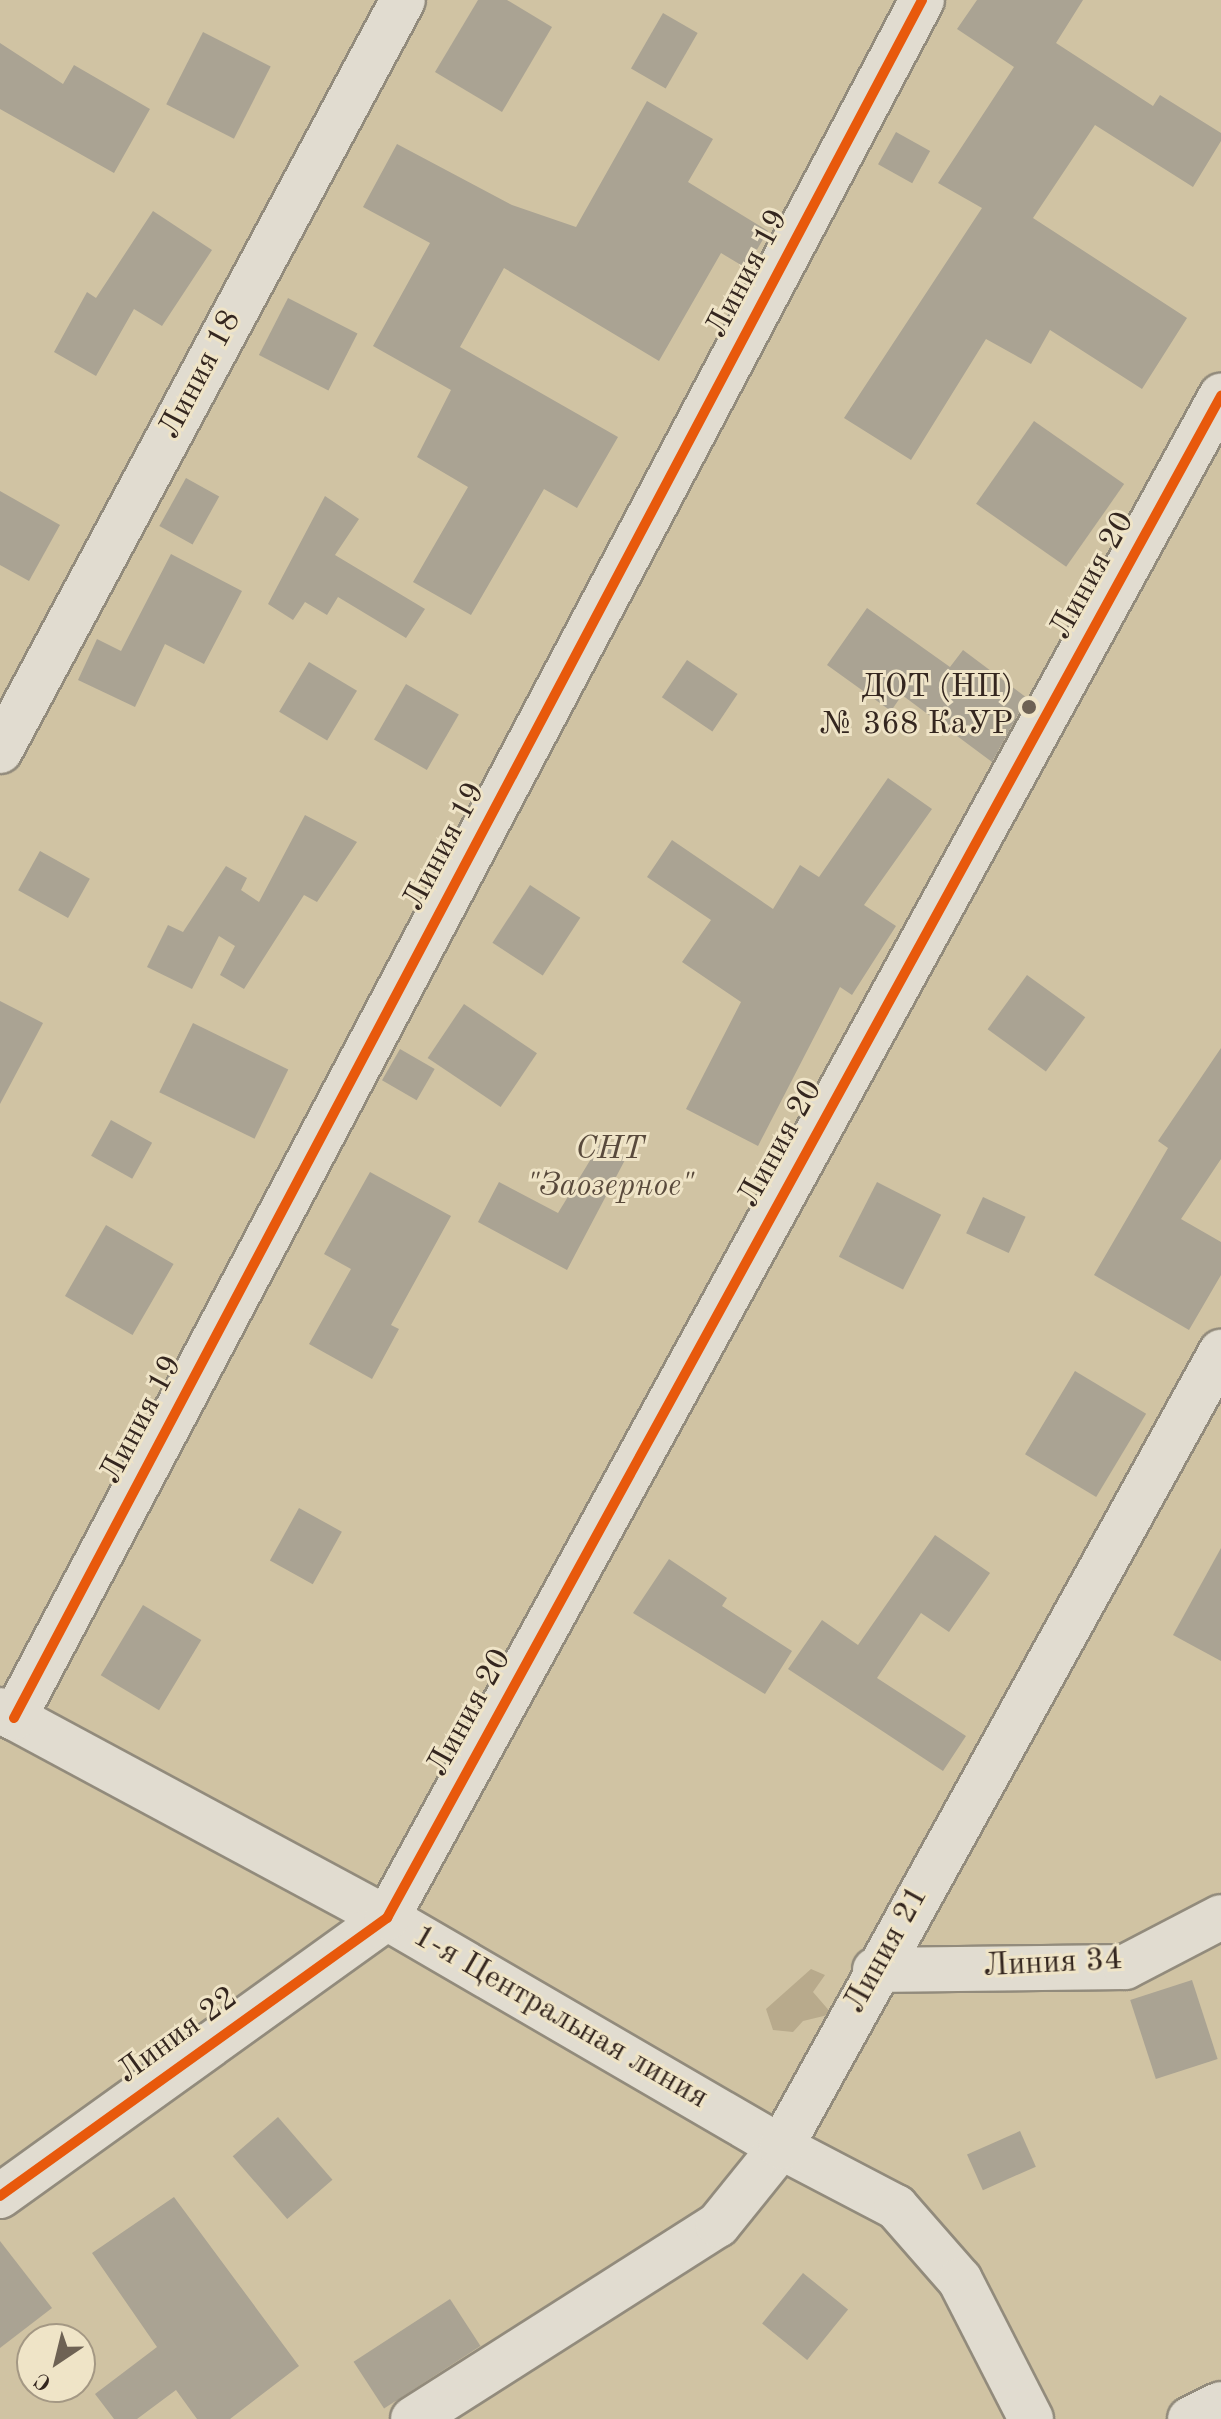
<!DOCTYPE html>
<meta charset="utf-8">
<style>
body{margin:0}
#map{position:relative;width:1221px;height:2419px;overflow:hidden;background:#d9d0b7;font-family:"Old Standard TT",serif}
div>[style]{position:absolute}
.green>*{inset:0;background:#d0c3a3}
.water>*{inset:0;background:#b8aa8c}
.building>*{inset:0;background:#aaa393;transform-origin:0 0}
.roads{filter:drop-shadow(2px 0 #928b7c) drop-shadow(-2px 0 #928b7c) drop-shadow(0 2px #928b7c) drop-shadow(0 -2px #928b7c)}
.minor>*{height:44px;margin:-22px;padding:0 22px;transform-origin:22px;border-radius:22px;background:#e1dcd0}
.cycleway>*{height:10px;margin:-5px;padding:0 5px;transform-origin:5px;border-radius:5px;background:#e8590c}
.dots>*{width:22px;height:22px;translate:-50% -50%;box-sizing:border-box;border:4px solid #efe4c7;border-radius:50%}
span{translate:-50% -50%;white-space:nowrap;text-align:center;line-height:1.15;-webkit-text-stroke:6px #efe4c7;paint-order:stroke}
.street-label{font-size:32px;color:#34261f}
.poi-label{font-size:32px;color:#34261f}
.right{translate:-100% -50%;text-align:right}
.park-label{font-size:32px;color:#594a3c;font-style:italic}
.north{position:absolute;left:16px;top:2323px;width:80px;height:80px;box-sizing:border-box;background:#efe4c7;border:2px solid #a49884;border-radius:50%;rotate:215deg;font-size:22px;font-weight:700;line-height:32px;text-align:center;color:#34261f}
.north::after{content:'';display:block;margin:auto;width:28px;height:36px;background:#6e6254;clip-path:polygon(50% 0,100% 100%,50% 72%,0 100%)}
</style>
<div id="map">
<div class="green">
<div style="clip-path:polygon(evenodd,0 0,1221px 0,1221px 2419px,0 2419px,0 0,32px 2339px,80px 2339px,80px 2387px,32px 2387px,32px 2339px)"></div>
</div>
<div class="water">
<div style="clip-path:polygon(811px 1969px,825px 1975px,813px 1992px,832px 2014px,803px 2021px,793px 2032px,773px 2030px,766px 2009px)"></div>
</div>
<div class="building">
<div style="clip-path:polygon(478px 0,507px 0,552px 27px,502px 112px,435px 72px)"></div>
<div style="clip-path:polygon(977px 0,1083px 0,1056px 43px,1153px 106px,1160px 95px,1221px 133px,1221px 141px,1193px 187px,1095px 125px,1033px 218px,1187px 318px,1142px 389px,1050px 330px,1031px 364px,986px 339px,911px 460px,844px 418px,982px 208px,938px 183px,1014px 67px,957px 29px)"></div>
<div style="left:663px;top:13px;width:40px;height:64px;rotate:30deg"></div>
<div style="left:203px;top:32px;width:76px;height:81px;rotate:27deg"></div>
<div style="clip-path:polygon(0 43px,63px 84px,74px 65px,150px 109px,114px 173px,0 109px)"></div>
<div style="clip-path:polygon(647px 101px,713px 139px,688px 182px,768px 231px,746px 268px,721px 253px,659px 361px,504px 268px,460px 347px,618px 437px,577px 508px,544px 489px,471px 615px,413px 582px,468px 487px,417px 457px,451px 390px,373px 346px,430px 243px,363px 207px,397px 144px,512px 205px,576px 227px)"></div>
<div style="left:896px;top:132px;width:39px;height:37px;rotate:29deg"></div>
<div style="clip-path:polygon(153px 211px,212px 250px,162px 326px,134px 309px,96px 376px,54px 352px,87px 292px,96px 298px)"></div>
<div style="left:288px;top:298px;width:78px;height:64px;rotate:27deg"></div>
<div style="left:1034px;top:421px;width:110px;height:101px;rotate:35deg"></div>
<div style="left:186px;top:478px;width:38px;height:55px;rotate:29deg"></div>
<div style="clip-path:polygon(0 491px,60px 525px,29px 581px,0 565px)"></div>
<div style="clip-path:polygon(325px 496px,359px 519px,335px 555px,425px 609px,406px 638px,338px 597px,327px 615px,305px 602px,293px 620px,268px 604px)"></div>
<div style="clip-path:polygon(171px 554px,242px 591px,204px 664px,165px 644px,135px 707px,78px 680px,97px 639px,121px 651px)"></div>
<div style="clip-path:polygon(867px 608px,950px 667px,963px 650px,1027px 698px,992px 762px,902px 695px,891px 711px,827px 665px)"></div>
<div style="left:687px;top:660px;width:61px;height:45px;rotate:34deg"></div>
<div style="left:309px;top:662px;width:56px;height:58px;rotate:31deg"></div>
<div style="left:406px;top:684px;width:61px;height:64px;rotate:30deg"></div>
<div style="clip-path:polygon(888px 778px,932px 809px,864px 905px,896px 926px,852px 995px,840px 987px,758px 1146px,686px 1109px,741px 1002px,682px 962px,711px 920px,647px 877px,672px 840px,773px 909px,800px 865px,819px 877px)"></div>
<div style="clip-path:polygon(305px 815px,357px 842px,317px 902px,304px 895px,244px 989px,220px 975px,235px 946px,219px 936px,192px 989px,147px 967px,168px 925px,183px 932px,226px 866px,247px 878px,241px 890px,259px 902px)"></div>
<div style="left:40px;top:851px;width:57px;height:45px;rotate:29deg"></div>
<div style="left:530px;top:885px;width:60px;height:69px;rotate:33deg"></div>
<div style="left:1027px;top:975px;width:72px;height:67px;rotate:36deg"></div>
<div style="clip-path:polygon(0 1001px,43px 1023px,0 1104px)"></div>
<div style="left:464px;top:1004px;width:88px;height:65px;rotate:34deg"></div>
<div style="left:193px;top:1023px;width:106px;height:77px;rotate:26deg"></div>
<div style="clip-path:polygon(1221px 1048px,1221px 1159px,1181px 1219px,1221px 1242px,1221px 1275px,1189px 1330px,1094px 1275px,1168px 1148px,1158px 1141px)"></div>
<div style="left:400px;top:1049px;width:40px;height:36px;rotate:30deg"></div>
<div style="left:111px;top:1120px;width:47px;height:41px;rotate:29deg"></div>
<div style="clip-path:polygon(600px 1144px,626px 1158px,567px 1270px,478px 1222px,499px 1182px,558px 1213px)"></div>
<div style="clip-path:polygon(370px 1172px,451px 1216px,391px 1325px,399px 1329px,372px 1379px,309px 1344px,351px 1269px,324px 1254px)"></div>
<div style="left:877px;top:1182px;width:72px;height:84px;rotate:27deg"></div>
<div style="left:983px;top:1197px;width:47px;height:40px;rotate:25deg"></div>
<div style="left:106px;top:1225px;width:78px;height:82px;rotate:30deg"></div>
<div style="left:1075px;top:1371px;width:83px;height:97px;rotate:31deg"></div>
<div style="left:299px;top:1508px;width:49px;height:60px;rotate:29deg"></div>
<div style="clip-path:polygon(935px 1535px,990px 1573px,949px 1632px,921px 1613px,877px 1678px,966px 1736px,943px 1771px,788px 1669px,822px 1620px,858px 1645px)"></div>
<div style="clip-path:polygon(1221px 1548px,1221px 1661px,1173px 1635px)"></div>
<div style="clip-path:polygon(669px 1559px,727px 1598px,722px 1606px,792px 1651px,765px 1694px,633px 1613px)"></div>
<div style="left:143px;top:1605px;width:68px;height:82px;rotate:31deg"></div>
<div style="left:1192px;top:1980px;width:83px;height:65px;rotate:72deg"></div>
<div style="left:278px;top:2117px;width:83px;height:60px;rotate:49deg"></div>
<div style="left:1020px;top:2131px;width:39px;height:58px;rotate:66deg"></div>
<div style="clip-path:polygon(174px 2197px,299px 2366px,230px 2419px,197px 2419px,176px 2390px,137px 2419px,114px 2419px,95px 2394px,157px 2347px,92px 2253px)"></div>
<div style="clip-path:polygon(0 2241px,52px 2308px,0 2348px)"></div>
<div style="left:803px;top:2273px;width:58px;height:65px;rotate:39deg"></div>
<div style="left:450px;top:2299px;width:56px;height:115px;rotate:57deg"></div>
</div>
<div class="roads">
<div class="minor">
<div style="left:0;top:751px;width:852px;rotate:-61.78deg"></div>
<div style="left:0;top:1710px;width:439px;rotate:28.3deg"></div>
<div style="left:387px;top:1918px;width:456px;rotate:30.2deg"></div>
<div style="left:781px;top:2147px;width:130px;rotate:27.6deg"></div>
<div style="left:896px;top:2207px;width:97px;rotate:48.8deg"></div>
<div style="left:960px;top:2280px;width:156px;rotate:62.9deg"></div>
<div style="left:14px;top:1718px;width:1943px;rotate:-62.14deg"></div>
<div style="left:875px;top:1970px;width:250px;rotate:-0.7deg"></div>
<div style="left:1125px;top:1967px;width:108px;rotate:-27.5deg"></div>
<div style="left:0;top:2196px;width:477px;rotate:-35.7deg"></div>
<div style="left:387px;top:1918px;width:1736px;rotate:-61.28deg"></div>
<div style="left:413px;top:2419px;width:361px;rotate:-32.5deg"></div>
<div style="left:718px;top:2225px;width:100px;rotate:-51.1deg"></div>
<div style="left:781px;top:2147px;width:909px;rotate:-61.04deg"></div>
<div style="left:1190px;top:2419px;width:34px;rotate:-26deg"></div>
</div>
</div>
<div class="cycleway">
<div style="left:14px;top:1718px;width:1943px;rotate:-62.14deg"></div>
<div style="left:0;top:2196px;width:477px;rotate:-35.7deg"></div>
<div style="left:387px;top:1918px;width:1736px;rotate:-61.28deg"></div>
</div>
<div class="dots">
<div style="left:1029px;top:707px;background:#6e6254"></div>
</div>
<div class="street-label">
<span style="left:748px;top:274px;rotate:-62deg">Линия 19</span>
<span style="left:201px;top:375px;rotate:-62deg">Линия 18</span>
<span style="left:1093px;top:576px;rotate:-61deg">Линия 20</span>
<span style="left:445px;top:847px;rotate:-62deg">Линия 19</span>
<span style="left:781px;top:1144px;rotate:-61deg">Линия 20</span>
<span style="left:142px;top:1420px;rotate:-62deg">Линия 19</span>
<span style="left:470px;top:1713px;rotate:-61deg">Линия 20</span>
<span style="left:887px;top:1950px;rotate:-61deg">Линия 21</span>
<span style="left:1053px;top:1964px;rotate:-3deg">Линия 34</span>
<span style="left:560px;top:2018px;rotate:30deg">1-я Центральная линия</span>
<span style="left:178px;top:2036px;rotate:-36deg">Линия 22</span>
</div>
<div class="poi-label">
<span class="right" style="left:1013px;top:707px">ДОТ (НП)<br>№ 368 КаУР</span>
</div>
<div class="park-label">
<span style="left:610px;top:1169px">СНТ<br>"Заозерное"</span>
</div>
<div class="north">С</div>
</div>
